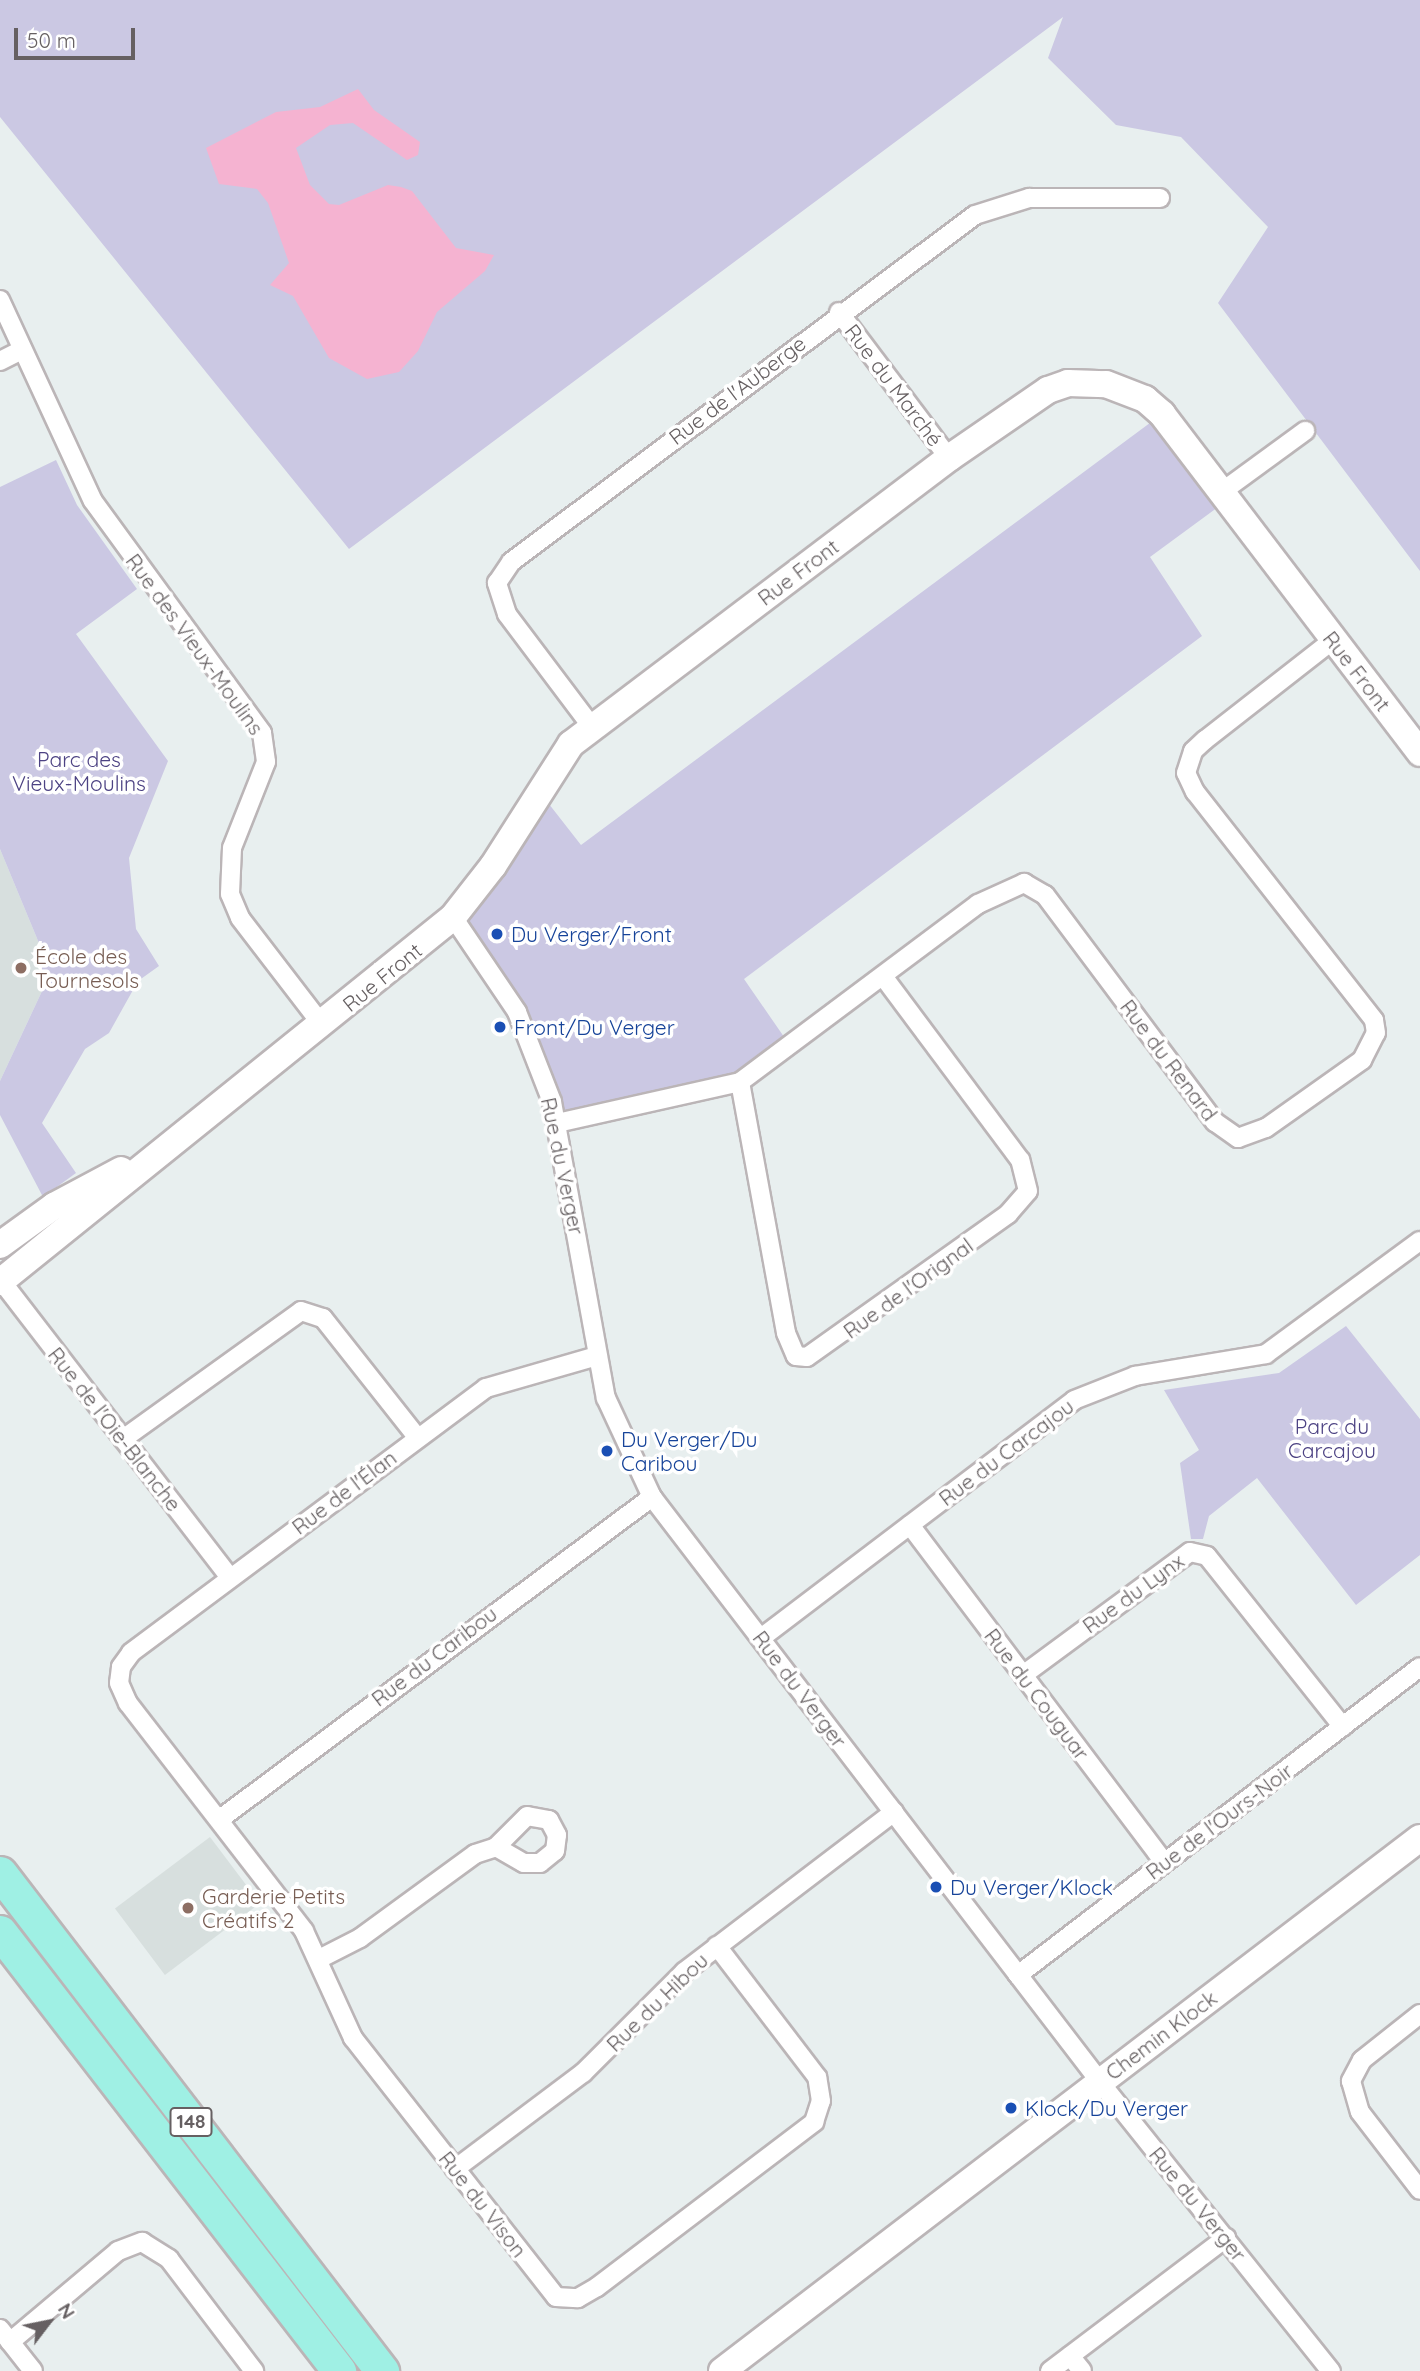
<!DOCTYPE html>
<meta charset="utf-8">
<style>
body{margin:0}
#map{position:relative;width:1420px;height:2371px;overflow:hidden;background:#e8efef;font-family:Quicksand,sans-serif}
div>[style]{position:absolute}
.education>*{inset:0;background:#d7dfde;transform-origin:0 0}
.green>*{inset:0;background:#cbc8e3}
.water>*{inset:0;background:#f5b3d1}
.roads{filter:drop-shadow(2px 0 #bbb5b7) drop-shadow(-2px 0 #bbb5b7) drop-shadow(0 2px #bbb5b7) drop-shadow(0 -2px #bbb5b7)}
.street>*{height:18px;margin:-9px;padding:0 9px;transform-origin:9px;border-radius:9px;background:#fff}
.secondary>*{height:26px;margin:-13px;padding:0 13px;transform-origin:13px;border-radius:13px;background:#fff}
.highway>*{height:33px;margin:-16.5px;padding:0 16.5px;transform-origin:16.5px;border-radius:16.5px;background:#9ff0e4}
.dots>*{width:19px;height:19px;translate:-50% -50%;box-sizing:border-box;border:4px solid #fff;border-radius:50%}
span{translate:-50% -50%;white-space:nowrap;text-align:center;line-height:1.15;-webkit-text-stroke:7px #fff;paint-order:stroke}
.shield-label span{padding:2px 5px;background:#fff;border:2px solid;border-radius:5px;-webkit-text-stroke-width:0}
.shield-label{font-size:19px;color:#666062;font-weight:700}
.street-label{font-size:21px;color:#666062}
.park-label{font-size:21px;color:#4c4283}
.transit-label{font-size:21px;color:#164399}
.left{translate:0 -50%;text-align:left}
.education-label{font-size:21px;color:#785e54}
.north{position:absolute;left:14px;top:2287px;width:70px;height:70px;-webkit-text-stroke:5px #fff;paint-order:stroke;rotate:58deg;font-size:19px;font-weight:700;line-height:28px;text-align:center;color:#666062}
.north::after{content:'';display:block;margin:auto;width:24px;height:32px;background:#666062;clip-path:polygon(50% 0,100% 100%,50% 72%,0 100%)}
.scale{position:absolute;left:14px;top:28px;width:121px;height:32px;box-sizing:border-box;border:4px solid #666062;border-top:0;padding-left:9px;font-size:21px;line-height:24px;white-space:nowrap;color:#666062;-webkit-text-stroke:5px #fff;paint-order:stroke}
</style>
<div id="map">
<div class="education">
<div style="clip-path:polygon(0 849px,41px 948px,43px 989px,0 1081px)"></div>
<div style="left:210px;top:1837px;width:83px;height:119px;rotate:53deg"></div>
</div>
<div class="green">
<div style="clip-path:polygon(0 0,1420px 0,1420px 571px,1218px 303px,1268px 227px,1181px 137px,1116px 125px,1048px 58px,1063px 17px,349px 549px,0 117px)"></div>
<div style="clip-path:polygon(1162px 414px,1229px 499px,1150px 557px,1202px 636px,744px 979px,791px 1047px,759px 1070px,557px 1123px,530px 1043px,453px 917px,538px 790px,581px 845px)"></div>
<div style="clip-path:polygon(56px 460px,77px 505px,137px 589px,76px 634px,168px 761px,129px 858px,136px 929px,159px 966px,138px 981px,109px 1033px,85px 1049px,42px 1123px,76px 1173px,43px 1197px,0 1115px,0 1081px,43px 989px,41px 948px,0 849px,0 487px)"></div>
<div style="clip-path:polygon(1346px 1326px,1420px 1419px,1420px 1555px,1356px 1605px,1257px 1478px,1209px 1516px,1203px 1539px,1191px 1539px,1180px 1463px,1199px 1450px,1164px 1390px,1279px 1373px)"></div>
</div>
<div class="water">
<div style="clip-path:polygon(358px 89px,374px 110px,420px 142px,418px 155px,407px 160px,353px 123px,330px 125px,296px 148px,310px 185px,329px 204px,339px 205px,388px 185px,401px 187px,412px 191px,456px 248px,494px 255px,485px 271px,437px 312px,418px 351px,399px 372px,367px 379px,329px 358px,293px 296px,270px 285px,289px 263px,268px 203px,257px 189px,219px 184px,206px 148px,276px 112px,320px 107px)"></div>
</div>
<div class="roads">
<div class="street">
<div style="left:0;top:300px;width:221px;rotate:65.2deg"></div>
<div style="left:93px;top:501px;width:287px;rotate:53.9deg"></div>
<div style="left:262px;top:733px;width:29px;rotate:82deg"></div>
<div style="left:266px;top:762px;width:92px;rotate:111.6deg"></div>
<div style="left:232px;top:848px;width:46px;rotate:92.5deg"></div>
<div style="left:230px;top:894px;width:26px;rotate:67deg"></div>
<div style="left:240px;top:918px;width:135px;rotate:52.5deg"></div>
<div style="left:839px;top:312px;width:183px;rotate:53deg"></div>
<div style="left:0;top:361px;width:25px;rotate:-27deg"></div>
<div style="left:1223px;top:491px;width:102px;rotate:-36.2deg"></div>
<div style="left:592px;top:727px;width:141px;rotate:-127deg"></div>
<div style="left:507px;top:614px;width:33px;rotate:-108deg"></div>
<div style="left:497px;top:583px;width:25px;rotate:-56deg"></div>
<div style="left:511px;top:562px;width:579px;rotate:-36.79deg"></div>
<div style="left:975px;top:215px;width:57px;rotate:-17.5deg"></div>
<div style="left:1029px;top:198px;width:131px"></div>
<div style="left:453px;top:917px;width:115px;rotate:56deg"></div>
<div style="left:517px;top:1012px;width:97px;rotate:68.7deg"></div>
<div style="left:552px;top:1102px;width:301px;rotate:79.7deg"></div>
<div style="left:606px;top:1398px;width:109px;rotate:65.1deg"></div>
<div style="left:652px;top:1497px;width:737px;rotate:52.55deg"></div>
<div style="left:1100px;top:2082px;width:370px;rotate:51.4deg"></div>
<div style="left:740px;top:1082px;width:255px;rotate:79.6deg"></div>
<div style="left:786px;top:1333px;width:25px;rotate:67deg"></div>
<div style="left:796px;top:1356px;width:11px;rotate:5deg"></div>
<div style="left:807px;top:1357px;width:247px;rotate:-35.4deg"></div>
<div style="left:1008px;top:1214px;width:30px;rotate:-49deg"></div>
<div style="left:1028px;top:1191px;width:32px;rotate:-104deg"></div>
<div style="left:1020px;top:1160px;width:226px;rotate:-126.7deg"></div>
<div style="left:557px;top:1123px;width:188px;rotate:-12.6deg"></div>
<div style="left:740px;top:1082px;width:297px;rotate:-36.8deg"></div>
<div style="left:978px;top:904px;width:51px;rotate:-24.5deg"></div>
<div style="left:1024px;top:883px;width:24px;rotate:30deg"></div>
<div style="left:1045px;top:895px;width:284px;rotate:53.2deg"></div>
<div style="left:1215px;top:1122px;width:28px;rotate:35deg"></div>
<div style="left:1238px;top:1138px;width:30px;rotate:-20deg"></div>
<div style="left:1266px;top:1128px;width:118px;rotate:-35.3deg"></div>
<div style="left:1362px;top:1060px;width:30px;rotate:-63deg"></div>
<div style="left:1376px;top:1033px;width:13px;rotate:-99deg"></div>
<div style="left:1374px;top:1020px;width:290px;rotate:-128.1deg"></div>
<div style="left:1195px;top:792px;width:21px;rotate:-115deg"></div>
<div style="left:1186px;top:773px;width:23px;rotate:-72deg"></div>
<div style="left:1193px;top:751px;width:16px;rotate:-43deg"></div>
<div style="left:1205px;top:740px;width:162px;rotate:-38deg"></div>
<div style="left:0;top:1279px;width:377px;rotate:52.4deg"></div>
<div style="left:597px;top:1356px;width:116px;rotate:163.9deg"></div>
<div style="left:486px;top:1388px;width:443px;rotate:143.3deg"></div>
<div style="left:131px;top:1653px;width:17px;rotate:126deg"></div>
<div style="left:121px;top:1667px;width:16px;rotate:97deg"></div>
<div style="left:119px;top:1683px;width:22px;rotate:66deg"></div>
<div style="left:128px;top:1703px;width:288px;rotate:52.3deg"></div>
<div style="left:304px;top:1931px;width:118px;rotate:65.4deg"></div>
<div style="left:353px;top:2038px;width:329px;rotate:51.9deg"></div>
<div style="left:556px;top:2297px;width:22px;rotate:3deg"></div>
<div style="left:578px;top:2298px;width:22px;rotate:-30deg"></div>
<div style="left:597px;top:2287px;width:273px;rotate:-37.2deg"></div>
<div style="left:814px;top:2122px;width:22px;rotate:-72deg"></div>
<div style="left:821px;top:2101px;width:24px;rotate:-99deg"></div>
<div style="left:817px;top:2077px;width:165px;rotate:-127.4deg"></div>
<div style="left:123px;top:1439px;width:219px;rotate:-35.7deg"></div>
<div style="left:301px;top:1311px;width:23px;rotate:18deg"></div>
<div style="left:323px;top:1318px;width:152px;rotate:51.7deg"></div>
<div style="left:910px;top:1525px;width:422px;rotate:53deg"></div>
<div style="left:761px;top:1638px;width:393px;rotate:-37.2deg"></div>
<div style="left:1074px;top:1400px;width:66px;rotate:-21.5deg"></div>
<div style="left:1135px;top:1376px;width:133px;rotate:-9.5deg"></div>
<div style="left:1266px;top:1354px;width:191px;rotate:-36.3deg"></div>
<div style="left:1023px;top:1675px;width:207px;rotate:-36.4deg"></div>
<div style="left:1190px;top:1552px;width:17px;rotate:13deg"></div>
<div style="left:1207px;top:1556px;width:218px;rotate:51.5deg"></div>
<div style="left:220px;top:1819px;width:539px;rotate:-36.7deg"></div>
<div style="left:321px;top:1958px;width:44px;rotate:-27.1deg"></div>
<div style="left:360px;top:1938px;width:142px;rotate:-36.1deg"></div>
<div style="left:475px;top:1854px;width:22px;rotate:-18deg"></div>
<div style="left:496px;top:1847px;width:32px;rotate:30deg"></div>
<div style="left:524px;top:1863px;width:16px"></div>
<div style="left:540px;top:1863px;width:19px;rotate:-39deg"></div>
<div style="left:555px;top:1851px;width:16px;rotate:-83deg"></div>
<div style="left:557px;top:1835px;width:17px;rotate:-118deg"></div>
<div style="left:549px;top:1820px;width:22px;rotate:-170deg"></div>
<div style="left:527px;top:1816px;width:44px;rotate:135deg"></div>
<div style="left:1018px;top:1975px;width:506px;rotate:-37.46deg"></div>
<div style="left:1420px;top:2014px;width:74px;rotate:141.6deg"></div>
<div style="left:1362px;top:2060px;width:24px;rotate:118deg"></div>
<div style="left:1351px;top:2081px;width:32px;rotate:74deg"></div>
<div style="left:1360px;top:2112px;width:98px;rotate:52.4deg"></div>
<div style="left:455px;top:2169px;width:160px;rotate:-36.9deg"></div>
<div style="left:583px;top:2073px;width:143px;rotate:-45deg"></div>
<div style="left:684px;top:1972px;width:264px;rotate:-37.3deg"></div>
<div style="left:0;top:2329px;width:53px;rotate:51.8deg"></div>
<div style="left:10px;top:2342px;width:141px;rotate:-40.1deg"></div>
<div style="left:118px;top:2251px;width:26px;rotate:-21deg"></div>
<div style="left:142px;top:2242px;width:32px;rotate:32deg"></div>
<div style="left:169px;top:2259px;width:141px;rotate:52.8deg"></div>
<div style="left:1070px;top:2356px;width:19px;rotate:51deg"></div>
<div style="left:1050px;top:2371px;width:221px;rotate:-37.1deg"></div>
</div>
<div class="secondary">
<div style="left:0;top:1245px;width:67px;rotate:-35.8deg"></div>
<div style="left:54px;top:1206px;width:76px;rotate:-28.2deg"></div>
<div style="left:0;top:1282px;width:582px;rotate:-38.86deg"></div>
<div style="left:453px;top:917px;width:65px;rotate:-51.9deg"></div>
<div style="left:493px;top:866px;width:145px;rotate:-57.4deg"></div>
<div style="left:571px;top:744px;width:474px;rotate:-37.1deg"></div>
<div style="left:949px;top:458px;width:120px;rotate:-34.5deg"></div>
<div style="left:1048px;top:390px;width:21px;rotate:-19deg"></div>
<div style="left:1068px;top:383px;width:38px;rotate:2deg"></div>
<div style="left:1106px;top:384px;width:42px;rotate:21deg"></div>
<div style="left:1145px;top:399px;width:23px;rotate:41deg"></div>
<div style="left:1162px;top:414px;width:426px;rotate:52.7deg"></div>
<div style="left:722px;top:2371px;width:878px;rotate:-37.37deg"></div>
</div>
<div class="highway">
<div style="left:0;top:1873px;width:628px;rotate:52.51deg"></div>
<div style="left:0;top:1932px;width:555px;rotate:52.32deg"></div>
</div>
</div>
<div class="dots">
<div style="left:497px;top:934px;background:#1a4fb4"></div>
<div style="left:21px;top:968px;background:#8d6e63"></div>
<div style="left:500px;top:1027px;background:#1a4fb4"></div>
<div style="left:607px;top:1451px;background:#1a4fb4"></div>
<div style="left:936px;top:1887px;background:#1a4fb4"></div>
<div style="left:188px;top:1908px;background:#8d6e63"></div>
<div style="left:1011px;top:2108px;background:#1a4fb4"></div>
</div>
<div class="shield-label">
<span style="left:191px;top:2122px">148</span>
</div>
<div class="street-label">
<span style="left:894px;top:385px;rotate:53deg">Rue du Marché</span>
<span style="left:737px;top:390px;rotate:-37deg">Rue de l'Auberge</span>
<span style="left:798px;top:572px;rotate:-37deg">Rue Front</span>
<span style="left:195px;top:644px;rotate:54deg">Rue des Vieux-Moulins</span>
<span style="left:1357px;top:671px;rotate:52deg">Rue Front</span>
<span style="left:382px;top:977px;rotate:-39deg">Rue Front</span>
<span style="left:1169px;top:1060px;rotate:53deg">Rue du Renard</span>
<span style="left:563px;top:1166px;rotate:78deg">Rue du Verger</span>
<span style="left:908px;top:1288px;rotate:-36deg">Rue de l'Orignal</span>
<span style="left:115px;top:1429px;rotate:52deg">Rue de l'Oie-Blanche</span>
<span style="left:1006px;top:1452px;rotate:-37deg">Rue du Carcajou</span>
<span style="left:344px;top:1492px;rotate:-37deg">Rue de l'Élan</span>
<span style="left:1133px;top:1593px;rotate:-36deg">Rue du Lynx</span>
<span style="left:434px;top:1656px;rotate:-37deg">Rue du Caribou</span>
<span style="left:800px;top:1689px;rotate:53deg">Rue du Verger</span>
<span style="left:1037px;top:1694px;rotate:53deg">Rue du Couguar</span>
<span style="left:1219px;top:1821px;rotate:-37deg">Rue de l'Ours-Noir</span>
<span style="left:657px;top:2002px;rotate:-44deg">Rue du Hibou</span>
<span style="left:1161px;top:2035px;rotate:-37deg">Chemin Klock</span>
<span style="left:483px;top:2204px;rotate:52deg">Rue du Vison</span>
<span style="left:1198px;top:2204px;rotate:51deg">Rue du Verger</span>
</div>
<div class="park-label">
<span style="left:79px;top:771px">Parc des<br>Vieux-Moulins</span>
<span style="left:1332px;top:1438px">Parc du<br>Carcajou</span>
</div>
<div class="transit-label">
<span class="left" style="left:511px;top:934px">Du Verger/Front</span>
<span class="left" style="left:514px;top:1027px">Front/Du Verger</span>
<span class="left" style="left:621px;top:1451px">Du Verger/Du<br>Caribou</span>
<span class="left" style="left:950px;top:1887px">Du Verger/Klock</span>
<span class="left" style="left:1025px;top:2108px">Klock/Du Verger</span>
</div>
<div class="education-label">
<span class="left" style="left:35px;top:968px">École des<br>Tournesols</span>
<span class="left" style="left:202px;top:1908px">Garderie Petits<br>Créatifs 2</span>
</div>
<div class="north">N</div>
<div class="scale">50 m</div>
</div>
